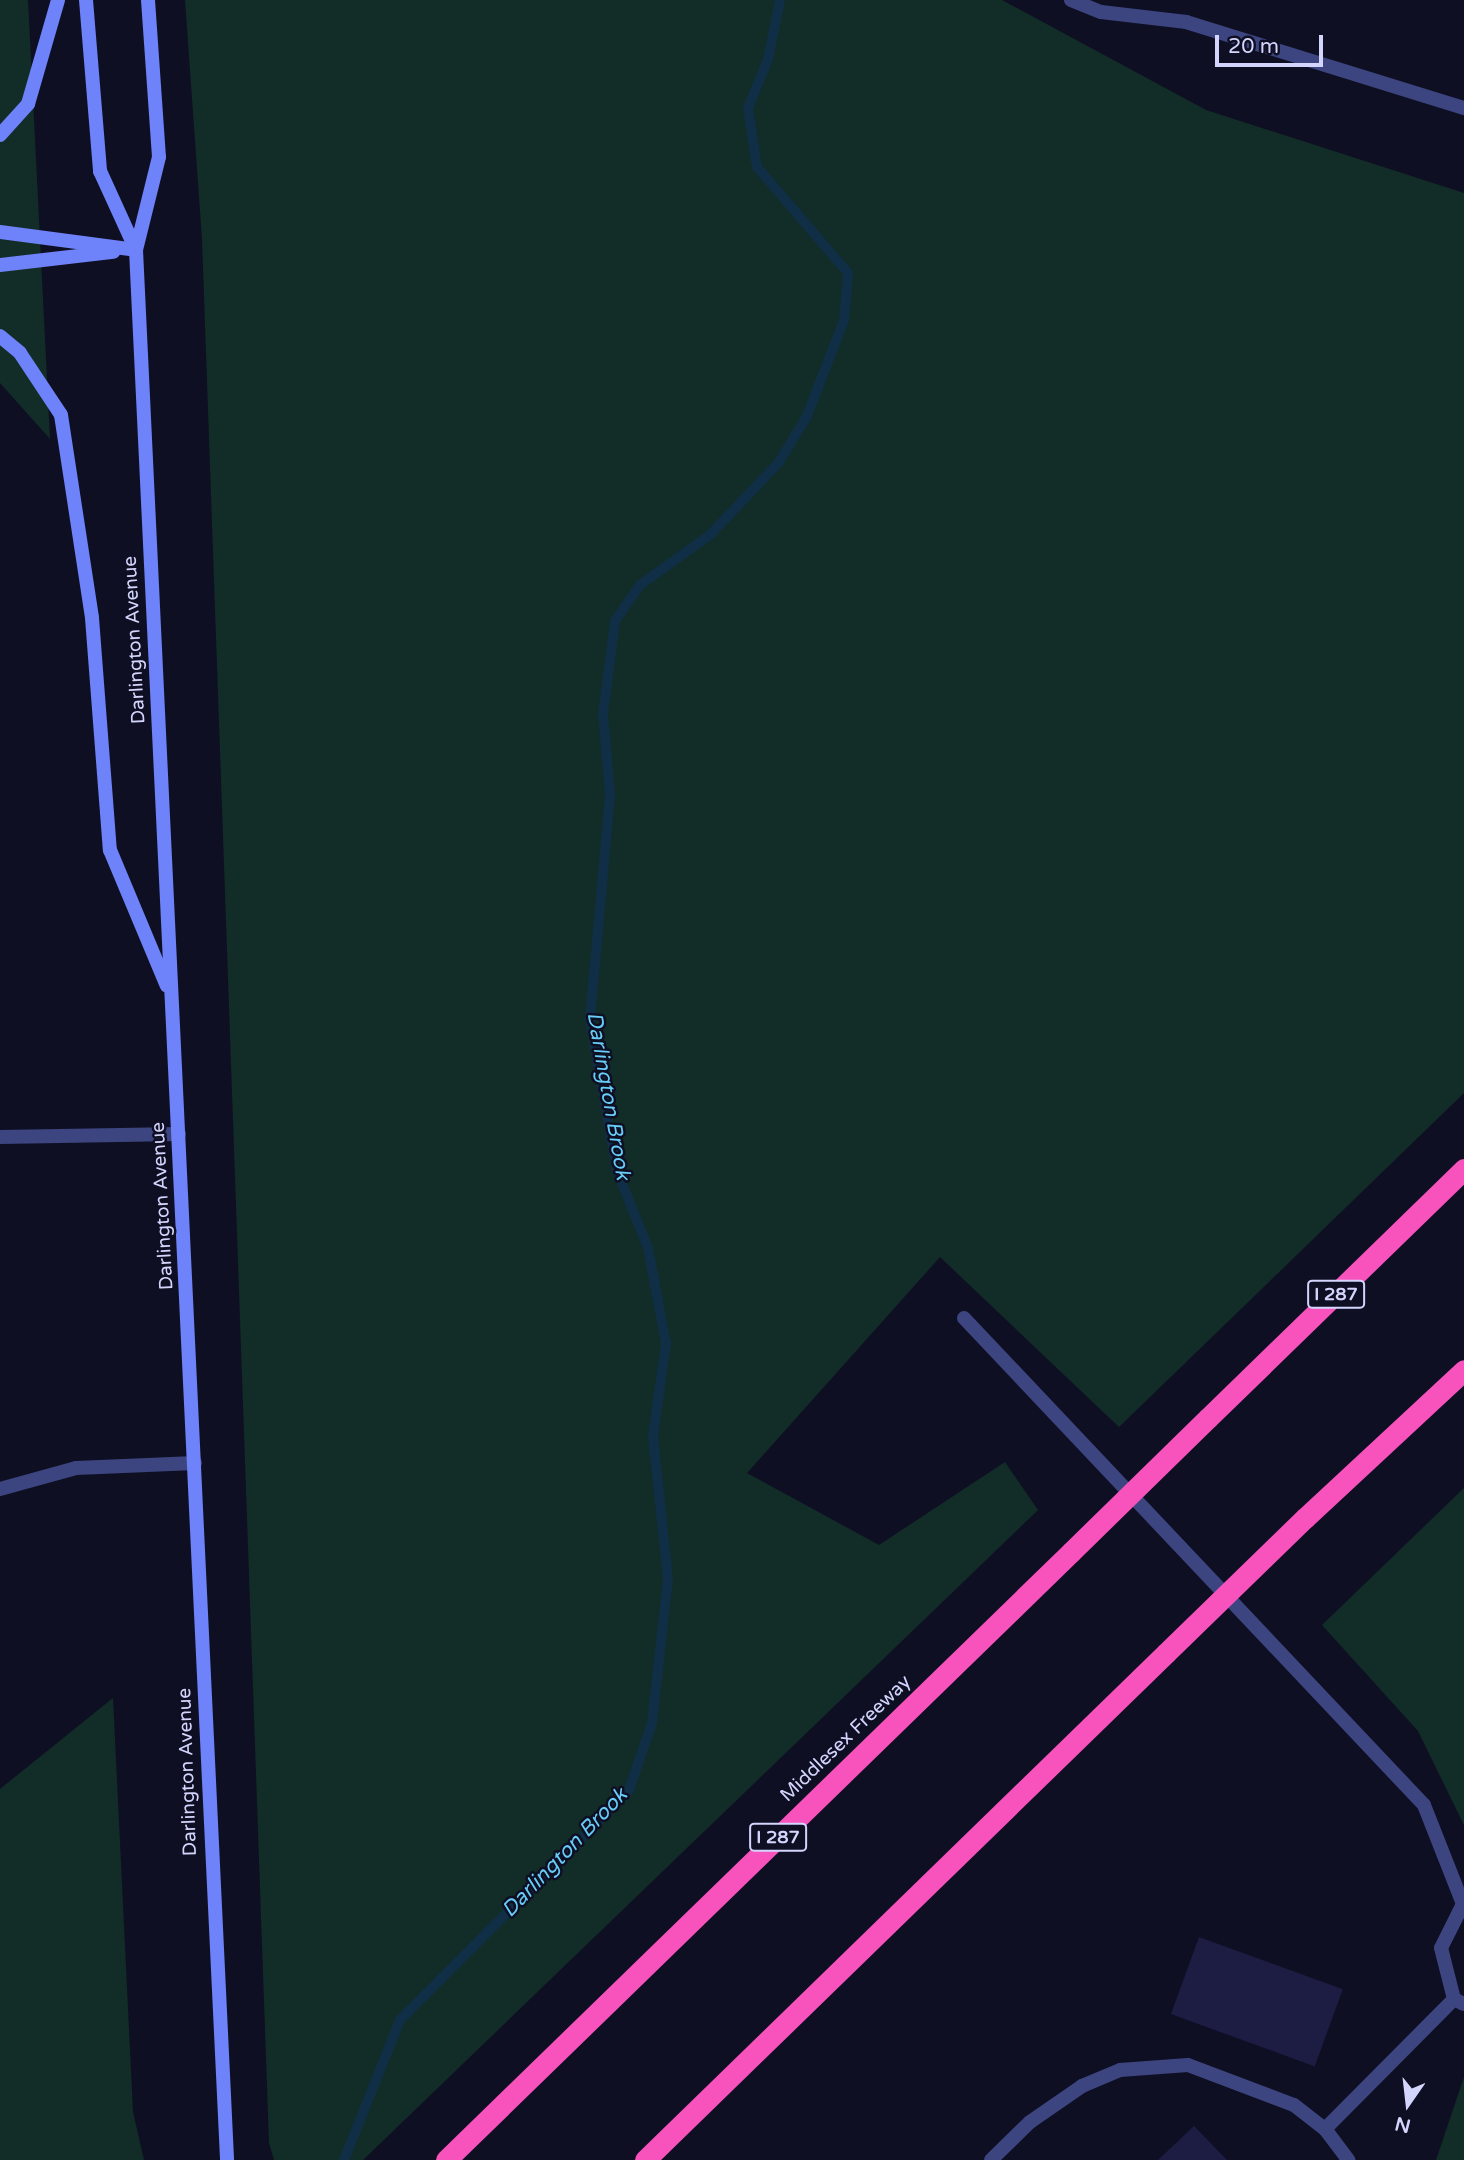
<!DOCTYPE html>
<style>
body{margin:0}
#map{position:relative;width:1464px;height:2160px;overflow:hidden;background:#0f0f23;font-family:"Varela Round",sans-serif}
div>[style]{position:absolute}
.green>*{inset:0;background:#122d27}
.stream>*{height:10px;margin:-5px;padding:0 5px;transform-origin:5px;border-radius:5px;background:#102e46}
.building>*{inset:0;background:#1d1c43;transform-origin:0 0}
.lane>*{height:14px;margin:-7px;padding:0 7px;transform-origin:7px;border-radius:7px;background:#3c4580}
.secondary>*{height:14px;margin:-7px;padding:0 7px;transform-origin:7px;border-radius:7px;background:#6e82f9}
.highway>*{height:21px;margin:-10.5px;padding:0 10.5px;transform-origin:10.5px;border-radius:10.5px;background:#f853bd}
.highway-bridge>*{height:21px;margin:-10.5px;padding:0 10.5px;transform-origin:10.5px;border-radius:10.5px;background:#f853bd}
span{translate:-50% -50%;white-space:nowrap;text-align:center;line-height:1.15;-webkit-text-stroke:5px #0f0f23;paint-order:stroke}
.shield-label span{padding:2px 5px;background:#0f0f23;border:2px solid;border-radius:5px;-webkit-text-stroke-width:0}
.shield-label{font-size:18px;color:#d3d5fd;font-weight:700}
.street-label{font-size:19px;color:#d3d5fd}
.water-label{font-size:21px;color:#66cdf8;font-style:italic}
.north{position:absolute;left:1373px;top:2069px;width:70px;height:70px;-webkit-text-stroke:5px #0f0f23;paint-order:stroke;rotate:194deg;font-size:19px;font-weight:700;line-height:28px;text-align:center;color:#d3d5fd}
.north::after{content:'';display:block;margin:auto;width:24px;height:32px;background:#d3d5fd;clip-path:polygon(50% 0,100% 100%,50% 72%,0 100%)}
.scale{position:absolute;left:1215px;top:35px;width:108px;height:32px;box-sizing:border-box;border:4px solid #d3d5fd;border-top:0;padding-left:9px;font-size:21px;line-height:24px;white-space:nowrap;color:#d3d5fd;-webkit-text-stroke:5px #0f0f23;paint-order:stroke}
</style>
<div id="map">
<div class="green">
<div style="clip-path:polygon(0 0,28px 0,50px 439px,0 383px)"></div>
<div style="clip-path:polygon(185px 0,1002px 0,1206px 110px,1464px 193px,1464px 1093px,1119px 1427px,940px 1257px,747px 1473px,879px 1545px,1005px 1462px,1038px 1510px,363px 2160px,274px 2160px,269px 2143px,202px 239px)"></div>
<div style="clip-path:polygon(1464px 1488px,1464px 1825px,1418px 1731px,1322px 1625px)"></div>
<div style="clip-path:polygon(113px 1698px,133px 2112px,144px 2160px,0 2160px,0 1789px)"></div>
<div style="clip-path:polygon(1464px 2077px,1464px 2160px,1436px 2160px)"></div>
</div>
<div class="stream">
<div style="left:344px;top:2160px;width:151px;rotate:-68.2deg"></div>
<div style="left:400px;top:2020px;width:325px;rotate:-45.1deg"></div>
<div style="left:629px;top:1790px;width:71px;rotate:-71.1deg"></div>
<div style="left:652px;top:1723px;width:145px;rotate:-83.7deg"></div>
<div style="left:668px;top:1579px;width:144px;rotate:-96deg"></div>
<div style="left:653px;top:1436px;width:93px;rotate:-82deg"></div>
<div style="left:666px;top:1344px;width:98px;rotate:-100.6deg"></div>
<div style="left:648px;top:1248px;width:83px;rotate:-111.9deg"></div>
<div style="left:617px;top:1171px;width:154px;rotate:-100.1deg"></div>
<div style="left:590px;top:1019px;width:226px;rotate:-84.9deg"></div>
<div style="left:610px;top:794px;width:80px;rotate:-95deg"></div>
<div style="left:603px;top:714px;width:94px;rotate:-82.6deg"></div>
<div style="left:615px;top:621px;width:44px;rotate:-55.2deg"></div>
<div style="left:640px;top:585px;width:87px;rotate:-35.7deg"></div>
<div style="left:711px;top:534px;width:99px;rotate:-46.6deg"></div>
<div style="left:779px;top:462px;width:54px;rotate:-58.7deg"></div>
<div style="left:807px;top:416px;width:103px;rotate:-68.9deg"></div>
<div style="left:844px;top:320px;width:47px;rotate:-85.1deg"></div>
<div style="left:848px;top:273px;width:140px;rotate:-130.6deg"></div>
<div style="left:757px;top:167px;width:60px;rotate:-98.7deg"></div>
<div style="left:748px;top:108px;width:53px;rotate:-67.8deg"></div>
<div style="left:768px;top:59px;width:60px;rotate:-78.5deg"></div>
</div>
<div class="building">
<div style="left:1199px;top:1937px;width:153px;height:82px;rotate:20deg"></div>
<div style="clip-path:polygon(1194px 2126px,1227px 2160px,1158px 2160px)"></div>
</div>
<div class="lane">
<div style="left:1071px;top:0;width:32px;rotate:22deg"></div>
<div style="left:1101px;top:12px;width:86px;rotate:6.7deg"></div>
<div style="left:1186px;top:22px;width:291px;rotate:17.2deg"></div>
<div style="left:0;top:1137px;width:179px;rotate:-1deg"></div>
<div style="left:964px;top:1318px;width:670px;rotate:46.63deg"></div>
<div style="left:1424px;top:1805px;width:106px;rotate:68.5deg"></div>
<div style="left:1463px;top:1904px;width:49px;rotate:116.6deg"></div>
<div style="left:1441px;top:1948px;width:53px;rotate:75.7deg"></div>
<div style="left:1454px;top:1999px;width:11px;rotate:27deg"></div>
<div style="left:0;top:1489px;width:79px;rotate:-15.4deg"></div>
<div style="left:76px;top:1468px;width:119px;rotate:-2.4deg"></div>
<div style="left:1325px;top:2129px;width:183px;rotate:-45.2deg"></div>
<div style="left:991px;top:2160px;width:54px;rotate:-44.3deg"></div>
<div style="left:1030px;top:2122px;width:63px;rotate:-34.7deg"></div>
<div style="left:1082px;top:2086px;width:41px;rotate:-22.8deg"></div>
<div style="left:1120px;top:2070px;width:68px;rotate:-4.2deg"></div>
<div style="left:1188px;top:2065px;width:113px;rotate:20.7deg"></div>
<div style="left:1294px;top:2105px;width:39px;rotate:38deg"></div>
<div style="left:1325px;top:2129px;width:39px;rotate:53deg"></div>
</div>
<div class="secondary">
<div style="left:86px;top:0;width:172px;rotate:85.3deg"></div>
<div style="left:100px;top:171px;width:87px;rotate:65.5deg"></div>
<div style="left:148px;top:0;width:157px;rotate:86deg"></div>
<div style="left:159px;top:157px;width:96px;rotate:103.9deg"></div>
<div style="left:136px;top:250px;width:1912px;rotate:87.27deg"></div>
<div style="left:0;top:135px;width:42px;rotate:-47.9deg"></div>
<div style="left:28px;top:104px;width:108px;rotate:-73.9deg"></div>
<div style="left:0;top:232px;width:137px;rotate:7.5deg"></div>
<div style="left:0;top:265px;width:114px;rotate:-6.6deg"></div>
<div style="left:0;top:336px;width:26px;rotate:40deg"></div>
<div style="left:20px;top:353px;width:74px;rotate:56.5deg"></div>
<div style="left:61px;top:415px;width:205px;rotate:81.3deg"></div>
<div style="left:92px;top:618px;width:233px;rotate:85.6deg"></div>
<div style="left:110px;top:850px;width:147px;rotate:67.3deg"></div>
</div>
<div class="highway">
<div style="left:1208px;top:1418px;width:357px;rotate:-44.2deg"></div>
<div style="left:1305px;top:1518px;width:217px;rotate:-42.9deg"></div>
<div style="left:446px;top:2160px;width:872px;rotate:-44.21deg"></div>
<div style="left:645px;top:2160px;width:727px;rotate:-44.22deg"></div>
</div>
<div class="highway-bridge">
<div style="left:1071px;top:1552px;width:192px;rotate:-44.4deg"></div>
<div style="left:1166px;top:1653px;width:194px;rotate:-44.2deg"></div>
</div>
<div class="shield-label">
<span style="left:1336px;top:1294px">I 287</span>
<span style="left:778px;top:1837px">I 287</span>
</div>
<div class="street-label">
<span style="left:135px;top:640px;rotate:-93deg">Darlington Avenue</span>
<span style="left:163px;top:1206px;rotate:-93deg">Darlington Avenue</span>
<span style="left:846px;top:1739px;rotate:-44deg">Middlesex Freeway</span>
<span style="left:188px;top:1772px;rotate:-92deg">Darlington Avenue</span>
</div>
<div class="water-label">
<span style="left:608px;top:1096px;rotate:80deg">Darlington Brook</span>
<span style="left:565px;top:1853px;rotate:-46deg">Darlington Brook</span>
</div>
<div class="north">N</div>
<div class="scale">20 m</div>
</div>
